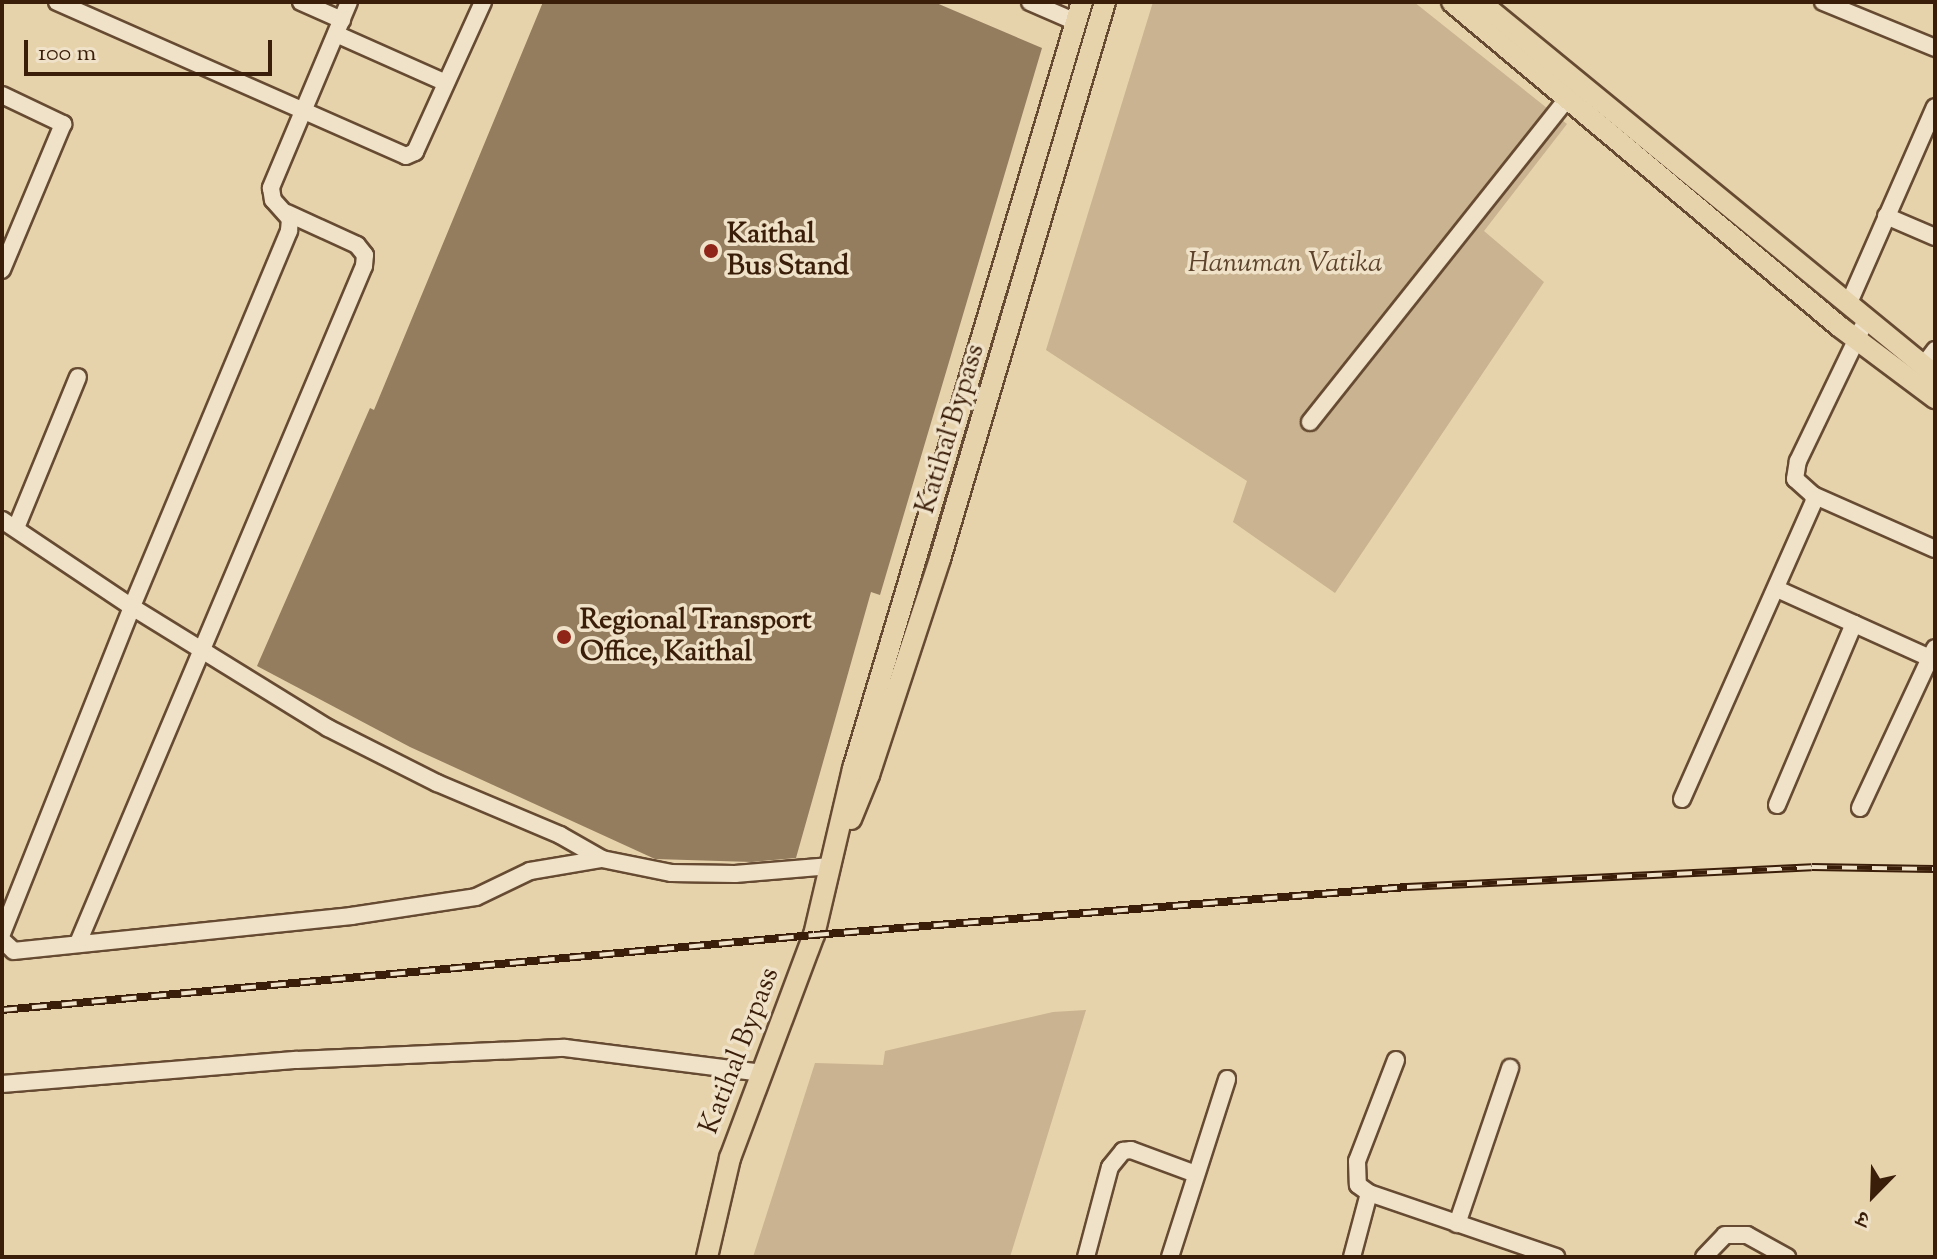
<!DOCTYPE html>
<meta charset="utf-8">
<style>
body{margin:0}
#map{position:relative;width:1937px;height:1259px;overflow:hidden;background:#e6d2ab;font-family:"Sorts Mill Goudy","Noto Serif Devanagari",serif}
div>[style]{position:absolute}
.green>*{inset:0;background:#c9b390}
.building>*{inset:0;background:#947c5e}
.roads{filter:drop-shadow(2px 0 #664b32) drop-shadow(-2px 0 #664b32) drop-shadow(0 2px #664b32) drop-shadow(0 -2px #664b32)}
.minor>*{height:16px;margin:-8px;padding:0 8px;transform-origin:8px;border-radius:8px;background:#efe2c8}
.major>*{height:20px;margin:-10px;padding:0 10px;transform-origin:10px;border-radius:10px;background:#e6d2ab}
.rail>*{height:8px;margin-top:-4px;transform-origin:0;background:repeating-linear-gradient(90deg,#efe2c8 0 15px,#3b1e0a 0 30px);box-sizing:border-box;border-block:2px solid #3b1e0a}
.dots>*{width:22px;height:22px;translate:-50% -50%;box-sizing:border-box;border:4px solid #efe2c8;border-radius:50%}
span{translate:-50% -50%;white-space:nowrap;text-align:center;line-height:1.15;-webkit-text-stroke:7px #efe2c8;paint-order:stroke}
.poi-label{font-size:28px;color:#3b1e0a;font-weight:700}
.left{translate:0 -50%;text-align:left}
.park-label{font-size:28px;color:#5e432c;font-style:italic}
.street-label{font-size:28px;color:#3b1e0a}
.frame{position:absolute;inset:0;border:4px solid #3b1e0a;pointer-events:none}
.north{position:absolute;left:1833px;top:1155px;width:80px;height:80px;-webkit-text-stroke:6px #efe2c8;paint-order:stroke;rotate:203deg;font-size:22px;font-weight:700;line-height:32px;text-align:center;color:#3b1e0a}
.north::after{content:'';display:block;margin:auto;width:28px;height:36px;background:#3b1e0a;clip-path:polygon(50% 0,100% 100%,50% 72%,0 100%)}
.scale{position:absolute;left:24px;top:40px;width:248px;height:36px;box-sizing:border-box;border:4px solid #3b1e0a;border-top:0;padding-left:10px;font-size:24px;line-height:28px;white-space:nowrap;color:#3b1e0a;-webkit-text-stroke:6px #efe2c8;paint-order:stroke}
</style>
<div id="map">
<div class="green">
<div style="clip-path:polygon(1153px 2px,1414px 2px,1567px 124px,1484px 231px,1544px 282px,1335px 593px,1233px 522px,1247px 481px,1046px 350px)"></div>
<div style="clip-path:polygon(1086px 1010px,1010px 1257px,753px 1257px,815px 1063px,883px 1065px,885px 1051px,1053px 1012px)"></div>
</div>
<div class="building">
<div style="clip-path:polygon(543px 2px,934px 2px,1042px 48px,880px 595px,871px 592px,796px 858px,752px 862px,655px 859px,410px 747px,257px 666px,370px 408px,374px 410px)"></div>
</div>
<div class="roads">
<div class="minor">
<div style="left:57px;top:2px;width:381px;rotate:23.8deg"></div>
<div style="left:406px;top:156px;width:10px;rotate:-24deg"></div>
<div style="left:415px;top:152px;width:165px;rotate:-65.6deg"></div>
<div style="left:301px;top:2px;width:45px;rotate:23.7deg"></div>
<div style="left:349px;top:2px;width:202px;rotate:112.8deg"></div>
<div style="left:271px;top:188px;width:12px;rotate:81deg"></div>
<div style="left:273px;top:200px;width:25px;rotate:48deg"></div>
<div style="left:290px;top:219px;width:12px;rotate:95deg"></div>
<div style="left:289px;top:231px;width:407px;rotate:112.7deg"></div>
<div style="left:132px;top:607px;width:230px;rotate:31.7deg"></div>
<div style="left:328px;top:728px;width:122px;rotate:26.8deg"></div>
<div style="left:437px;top:783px;width:134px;rotate:22.9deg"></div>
<div style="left:560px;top:835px;width:48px;rotate:29.7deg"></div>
<div style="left:602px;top:859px;width:70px;rotate:11.5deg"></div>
<div style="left:671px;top:873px;width:64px;rotate:0.9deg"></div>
<div style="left:735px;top:874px;width:96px;rotate:-4.8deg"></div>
<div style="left:1030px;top:2px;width:50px;rotate:23.5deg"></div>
<div style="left:1823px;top:2px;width:121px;rotate:22.3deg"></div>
<div style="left:336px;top:34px;width:120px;rotate:24deg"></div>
<div style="left:2px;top:95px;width:68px;rotate:25.4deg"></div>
<div style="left:63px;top:124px;width:158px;rotate:112.7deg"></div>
<div style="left:1886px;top:216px;width:53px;rotate:23.2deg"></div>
<div style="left:1848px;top:305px;width:216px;rotate:-66.3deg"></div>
<div style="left:1923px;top:366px;width:20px;rotate:-53deg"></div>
<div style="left:1310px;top:422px;width:413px;rotate:-51.5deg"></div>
<div style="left:1813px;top:495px;width:133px;rotate:23.9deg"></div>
<div style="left:2px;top:520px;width:156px;rotate:33.8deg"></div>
<div style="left:132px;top:607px;width:351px;rotate:111.7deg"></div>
<div style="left:16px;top:528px;width:163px;rotate:-67.7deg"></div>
<div style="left:1777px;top:589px;width:168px;rotate:24.3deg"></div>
<div style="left:1930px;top:658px;width:11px;rotate:-63deg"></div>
<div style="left:1682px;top:799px;width:326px;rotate:-66.1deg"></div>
<div style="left:1814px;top:501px;width:6px;rotate:-99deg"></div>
<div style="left:1813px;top:495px;width:24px;rotate:-138deg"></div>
<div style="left:1795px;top:479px;width:18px;rotate:-81deg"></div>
<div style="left:1798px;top:461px;width:148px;rotate:-64.3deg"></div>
<div style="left:1777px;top:805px;width:197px;rotate:-67deg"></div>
<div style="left:1860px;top:808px;width:166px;rotate:-65deg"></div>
<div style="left:2px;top:940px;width:16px;rotate:43deg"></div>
<div style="left:14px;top:951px;width:339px;rotate:-5.9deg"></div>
<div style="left:351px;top:916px;width:126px;rotate:-8.6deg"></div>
<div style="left:476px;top:897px;width:60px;rotate:-25.7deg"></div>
<div style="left:530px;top:871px;width:73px;rotate:-9.5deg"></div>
<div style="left:78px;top:943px;width:735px;rotate:-67.1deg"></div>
<div style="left:364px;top:266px;width:11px;rotate:-85deg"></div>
<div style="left:365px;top:255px;width:13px;rotate:-129deg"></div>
<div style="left:357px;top:245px;width:77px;rotate:-155.4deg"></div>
<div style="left:1396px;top:1060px;width:108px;rotate:111.1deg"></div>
<div style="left:1357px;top:1161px;width:24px;rotate:88deg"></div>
<div style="left:1358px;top:1185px;width:14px;rotate:36deg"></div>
<div style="left:1369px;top:1193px;width:198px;rotate:18.9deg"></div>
<div style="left:2px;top:1084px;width:296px;rotate:-4.7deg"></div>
<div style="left:297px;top:1060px;width:268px;rotate:-2.6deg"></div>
<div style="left:565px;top:1048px;width:199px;rotate:7.2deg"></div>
<div style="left:1457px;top:1224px;width:165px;rotate:-71.2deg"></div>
<div style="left:1086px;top:1257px;width:93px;rotate:-75.1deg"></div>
<div style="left:1110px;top:1167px;width:21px;rotate:-51deg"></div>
<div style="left:1123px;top:1151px;width:8px;rotate:-7deg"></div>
<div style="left:1131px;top:1150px;width:69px;rotate:20.3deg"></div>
<div style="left:1170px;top:1257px;width:187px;rotate:-72.2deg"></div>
<div style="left:1352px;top:1257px;width:66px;rotate:-75.1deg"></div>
<div style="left:1704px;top:1257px;width:30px;rotate:-46deg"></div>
<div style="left:1725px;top:1235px;width:22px"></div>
<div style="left:1747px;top:1235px;width:46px;rotate:28.8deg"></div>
</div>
<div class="major">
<div style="left:1452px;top:2px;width:506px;rotate:39.95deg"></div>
<div style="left:1840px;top:327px;width:119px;rotate:36.8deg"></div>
<div style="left:1480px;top:2px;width:588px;rotate:39.34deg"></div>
<div style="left:851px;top:819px;width:48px;rotate:-67.8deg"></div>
<div style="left:869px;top:775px;width:227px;rotate:-71.8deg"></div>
<div style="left:940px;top:559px;width:581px;rotate:-73.5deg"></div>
<div style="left:707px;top:1257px;width:102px;rotate:-76.9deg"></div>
<div style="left:730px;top:1158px;width:238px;rotate:-69.4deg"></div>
<div style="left:814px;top:935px;width:171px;rotate:-76.8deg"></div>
<div style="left:853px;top:769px;width:800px;rotate:-73.38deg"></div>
</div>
</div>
<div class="rail">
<div style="left:2px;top:1010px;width:815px;rotate:-5.28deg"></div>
<div style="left:814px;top:935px;width:595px;rotate:-4.63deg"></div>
<div style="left:1407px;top:887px;width:405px;rotate:-2.8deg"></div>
<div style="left:1812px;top:867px;width:123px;rotate:0.9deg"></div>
</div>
<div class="dots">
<div style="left:711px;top:251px;background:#8f2418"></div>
<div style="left:564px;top:637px;background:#8f2418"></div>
</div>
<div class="poi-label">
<span class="left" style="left:727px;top:251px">Kaithal<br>Bus Stand</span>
<span class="left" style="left:580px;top:637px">Regional Transport<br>Office, Kaithal</span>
</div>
<div class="park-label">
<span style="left:1285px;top:264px">Hanuman Vatika</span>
</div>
<div class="street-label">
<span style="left:951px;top:429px;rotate:-73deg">Katihal Bypass</span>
<span style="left:740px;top:1051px;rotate:-69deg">Katihal Bypass</span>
</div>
<div class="frame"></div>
<div class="north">उ</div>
<div class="scale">100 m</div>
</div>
